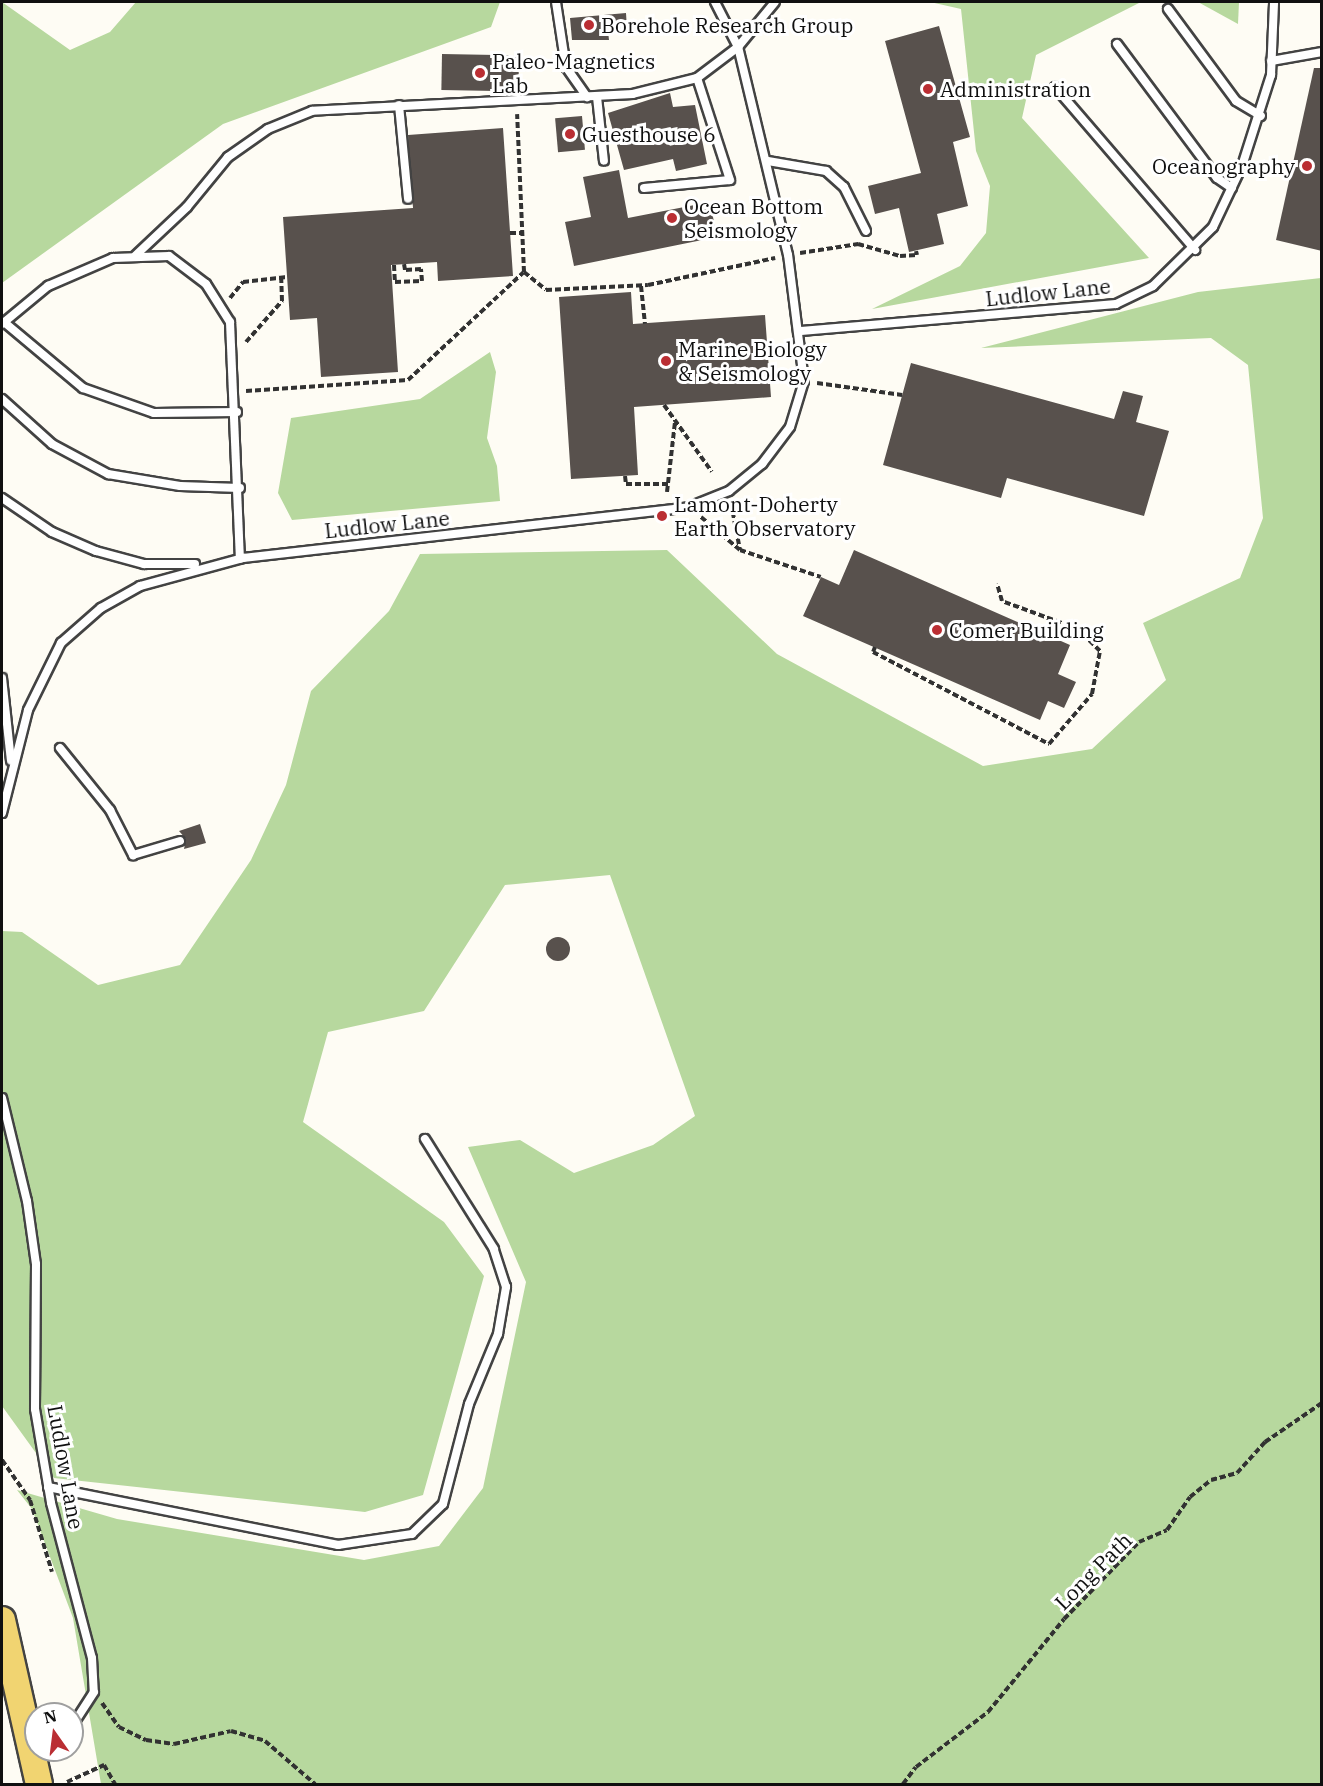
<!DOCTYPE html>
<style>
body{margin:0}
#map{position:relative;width:1323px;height:1786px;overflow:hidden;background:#fefcf4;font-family:"IBM Plex Serif",serif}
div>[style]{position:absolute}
.forest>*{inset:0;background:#b7d89e}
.building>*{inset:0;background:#58514d;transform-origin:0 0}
.round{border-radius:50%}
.path>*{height:4px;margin-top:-2px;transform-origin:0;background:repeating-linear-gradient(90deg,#323232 0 6px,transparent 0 9px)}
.roads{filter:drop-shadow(2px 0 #434343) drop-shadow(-2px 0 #434343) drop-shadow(0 2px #434343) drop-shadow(0 -2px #434343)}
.service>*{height:8px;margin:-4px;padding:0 4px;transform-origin:4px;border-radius:4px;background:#fff}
.primary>*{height:26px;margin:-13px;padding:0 13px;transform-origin:13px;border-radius:13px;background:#f1d471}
.dots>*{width:16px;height:16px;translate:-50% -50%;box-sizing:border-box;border:3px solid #fff;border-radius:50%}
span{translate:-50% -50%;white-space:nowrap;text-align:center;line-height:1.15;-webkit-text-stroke:6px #fff;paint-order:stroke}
.poi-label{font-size:21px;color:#101010}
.left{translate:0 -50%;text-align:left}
.right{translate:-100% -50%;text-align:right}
.street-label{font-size:21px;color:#101010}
.frame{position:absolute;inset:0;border:3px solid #101010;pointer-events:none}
.north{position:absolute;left:24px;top:1702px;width:60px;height:60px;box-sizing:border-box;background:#fff;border:2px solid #9f9f9f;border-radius:50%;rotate:346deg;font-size:16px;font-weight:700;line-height:24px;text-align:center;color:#101010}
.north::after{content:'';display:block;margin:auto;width:21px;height:27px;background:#ba2e33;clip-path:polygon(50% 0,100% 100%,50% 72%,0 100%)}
</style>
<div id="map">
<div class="forest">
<div style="clip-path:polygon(2px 2px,70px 50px,110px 32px,136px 2px,500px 2px,491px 27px,223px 124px,2px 283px)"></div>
<div style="clip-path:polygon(930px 2px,1141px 2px,1036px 55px,1022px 118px,1149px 258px,872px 309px,960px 266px,986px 233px,990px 186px,976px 151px,961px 9px)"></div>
<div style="clip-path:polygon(1198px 2px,1239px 2px,1238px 24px)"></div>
<div style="clip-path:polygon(1321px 278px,1321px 1784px,101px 1784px,73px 1618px,32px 1509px,17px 1490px,117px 1519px,364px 1560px,439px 1546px,483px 1488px,526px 1282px,468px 1147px,520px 1140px,574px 1173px,653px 1145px,695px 1116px,610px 875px,505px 885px,424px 1011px,328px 1032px,303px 1122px,444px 1222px,484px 1276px,423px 1495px,365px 1512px,54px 1478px,2px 1406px,2px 931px,22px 932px,98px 985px,180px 965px,251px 860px,286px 785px,311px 691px,389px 611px,420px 554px,667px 550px,777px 654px,983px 766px,1092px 749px,1166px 680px,1143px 623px,1240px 578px,1263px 518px,1248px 365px,1211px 338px,981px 348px,1198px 292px)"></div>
<div style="clip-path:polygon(490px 352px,496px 372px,487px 438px,497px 466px,500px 501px,292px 520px,278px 493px,291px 418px,420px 399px)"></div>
</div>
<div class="building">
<div style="clip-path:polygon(626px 13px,627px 29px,608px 31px,609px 40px,572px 40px,570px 18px)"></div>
<div style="clip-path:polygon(939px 26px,970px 137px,953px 142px,968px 206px,937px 214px,944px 244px,909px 252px,899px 208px,875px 214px,868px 186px,921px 173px,885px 41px)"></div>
<div style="left:442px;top:54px;width:77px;height:36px;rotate:1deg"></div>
<div style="clip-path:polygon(1314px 68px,1322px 68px,1322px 251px,1276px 240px)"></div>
<div style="clip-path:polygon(670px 93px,673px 107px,695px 105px,707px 164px,676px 171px,673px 159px,624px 170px,608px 113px)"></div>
<div style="left:582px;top:116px;width:34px;height:27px;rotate:85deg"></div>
<div style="clip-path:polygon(503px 128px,513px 276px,438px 281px,437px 262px,391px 265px,398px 372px,321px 377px,317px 318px,290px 320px,283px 217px,413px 208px,408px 135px)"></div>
<div style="clip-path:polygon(619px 170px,628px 218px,710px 202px,717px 237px,574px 266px,565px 222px,591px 217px,583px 177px)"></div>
<div style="clip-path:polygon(631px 292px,633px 324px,765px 315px,771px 397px,634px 407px,638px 475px,571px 479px,559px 297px)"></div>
<div style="clip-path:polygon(911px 363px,1114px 419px,1123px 391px,1143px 396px,1136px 422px,1169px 431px,1144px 516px,1007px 478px,1001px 498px,883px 465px)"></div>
<div style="clip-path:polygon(854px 550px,1070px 645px,1058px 674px,1076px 682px,1064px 708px,1048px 701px,1040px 720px,803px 616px,821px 577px,839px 585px)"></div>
<div style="clip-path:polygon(200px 824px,206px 843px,184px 849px,186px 839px,179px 831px)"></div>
<div class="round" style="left:546px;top:937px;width:24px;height:24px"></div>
</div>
<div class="path">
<div style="left:510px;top:233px;width:12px"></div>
<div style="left:800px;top:253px;width:59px;rotate:-8.8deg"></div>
<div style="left:858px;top:244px;width:44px;rotate:15.9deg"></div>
<div style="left:900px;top:256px;width:17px;rotate:-3deg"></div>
<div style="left:917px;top:255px;width:4px;rotate:-104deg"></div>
<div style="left:394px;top:265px;width:17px;rotate:87deg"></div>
<div style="left:395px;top:282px;width:27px;rotate:-2deg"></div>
<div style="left:422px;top:281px;width:12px;rotate:-95deg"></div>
<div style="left:421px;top:269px;width:16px;rotate:176deg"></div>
<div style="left:405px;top:270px;width:6px;rotate:-99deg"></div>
<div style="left:524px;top:272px;width:28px;rotate:39deg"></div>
<div style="left:546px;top:290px;width:102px;rotate:-2.8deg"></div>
<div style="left:648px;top:285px;width:130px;rotate:-12deg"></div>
<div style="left:641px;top:286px;width:38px;rotate:84deg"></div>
<div style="left:230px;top:298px;width:21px;rotate:-51deg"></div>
<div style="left:243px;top:282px;width:44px;rotate:-6.5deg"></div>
<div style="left:246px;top:342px;width:55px;rotate:-48.7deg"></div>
<div style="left:282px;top:301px;width:23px;rotate:-92deg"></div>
<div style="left:817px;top:383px;width:86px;rotate:8deg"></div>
<div style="left:246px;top:391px;width:162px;rotate:-3.9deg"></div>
<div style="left:408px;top:380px;width:158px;rotate:-43deg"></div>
<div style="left:524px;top:272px;width:158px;rotate:-92.5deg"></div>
<div style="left:664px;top:405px;width:82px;rotate:54.4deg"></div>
<div style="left:625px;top:476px;width:8px;rotate:83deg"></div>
<div style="left:626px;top:484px;width:42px"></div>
<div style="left:667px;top:492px;width:70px;rotate:-83.5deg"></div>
<div style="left:731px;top:503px;width:48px;rotate:79.2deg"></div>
<div style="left:740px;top:550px;width:85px;rotate:18.4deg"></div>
<div style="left:701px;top:517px;width:51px;rotate:40.2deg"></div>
<div style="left:875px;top:647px;width:5px;rotate:112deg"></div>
<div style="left:873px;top:652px;width:199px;rotate:27.6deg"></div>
<div style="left:1049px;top:744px;width:66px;rotate:-49.3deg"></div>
<div style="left:1092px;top:694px;width:44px;rotate:-79.5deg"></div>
<div style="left:1100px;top:651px;width:31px;rotate:-135deg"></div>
<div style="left:1078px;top:629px;width:81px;rotate:-159.8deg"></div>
<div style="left:1002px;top:601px;width:18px;rotate:-106deg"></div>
<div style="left:2px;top:1460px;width:49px;rotate:55deg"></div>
<div style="left:30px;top:1500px;width:75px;rotate:73deg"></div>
<div style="left:102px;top:1703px;width:29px;rotate:55deg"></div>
<div style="left:119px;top:1727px;width:30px;rotate:26deg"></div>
<div style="left:146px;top:1740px;width:28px;rotate:8deg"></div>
<div style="left:174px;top:1744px;width:58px;rotate:-12.8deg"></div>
<div style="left:231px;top:1731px;width:35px;rotate:16deg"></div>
<div style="left:265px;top:1741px;width:66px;rotate:40.7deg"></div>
<div style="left:67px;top:1782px;width:41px;rotate:-24.7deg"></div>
<div style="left:104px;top:1765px;width:22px;rotate:60deg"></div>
<div style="left:903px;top:1784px;width:21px;rotate:-53deg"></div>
<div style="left:916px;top:1767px;width:91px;rotate:-37.4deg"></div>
<div style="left:988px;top:1712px;width:120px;rotate:-50.7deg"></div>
<div style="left:1064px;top:1619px;width:107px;rotate:-45.8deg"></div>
<div style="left:1139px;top:1542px;width:30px;rotate:-23deg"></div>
<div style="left:1167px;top:1530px;width:40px;rotate:-55.1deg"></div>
<div style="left:1190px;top:1497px;width:27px;rotate:-39deg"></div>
<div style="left:1211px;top:1480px;width:27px;rotate:-15deg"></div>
<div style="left:1237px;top:1473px;width:42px;rotate:-47.9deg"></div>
<div style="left:1265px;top:1442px;width:69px;rotate:-34.4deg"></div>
</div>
<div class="roads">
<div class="service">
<div style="left:556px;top:2px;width:66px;rotate:81.3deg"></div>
<div style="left:566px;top:67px;width:37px;rotate:55deg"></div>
<div style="left:715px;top:2px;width:51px;rotate:62.9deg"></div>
<div style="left:738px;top:47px;width:58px;rotate:-50.6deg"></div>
<div style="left:1168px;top:9px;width:114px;rotate:53.5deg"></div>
<div style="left:1236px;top:101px;width:29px;rotate:31deg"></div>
<div style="left:1117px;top:44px;width:167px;rotate:53.3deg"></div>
<div style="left:1217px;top:178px;width:18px;rotate:34deg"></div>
<div style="left:1271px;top:61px;width:52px;rotate:-10deg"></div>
<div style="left:1055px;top:87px;width:215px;rotate:49.3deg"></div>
<div style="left:597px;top:97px;width:64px;rotate:83.8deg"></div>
<div style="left:399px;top:105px;width:94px;rotate:84.5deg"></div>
<div style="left:768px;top:161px;width:59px;rotate:9.8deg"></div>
<div style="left:826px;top:171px;width:24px;rotate:42deg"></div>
<div style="left:844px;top:187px;width:49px;rotate:63.4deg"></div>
<div style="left:644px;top:188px;width:86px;rotate:-5.3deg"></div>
<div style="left:730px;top:180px;width:107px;rotate:-107.9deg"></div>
<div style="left:4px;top:322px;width:103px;rotate:39.9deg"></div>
<div style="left:83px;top:388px;width:75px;rotate:19.4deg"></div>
<div style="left:154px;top:413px;width:83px;rotate:-0.7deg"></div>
<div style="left:2px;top:324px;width:60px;rotate:-39.6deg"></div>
<div style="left:48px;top:286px;width:71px;rotate:-23.3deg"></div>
<div style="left:113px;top:258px;width:56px;rotate:-2deg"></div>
<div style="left:169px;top:256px;width:46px;rotate:37.1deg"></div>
<div style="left:206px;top:284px;width:45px;rotate:57.7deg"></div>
<div style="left:230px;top:322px;width:237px;rotate:87.6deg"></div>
<div style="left:801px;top:331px;width:316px;rotate:-4.9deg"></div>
<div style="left:1116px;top:304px;width:41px;rotate:-25.9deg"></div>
<div style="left:1153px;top:286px;width:84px;rotate:-44.5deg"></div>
<div style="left:1213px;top:227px;width:68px;rotate:-64.6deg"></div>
<div style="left:1242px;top:166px;width:96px;rotate:-72.3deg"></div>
<div style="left:1271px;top:75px;width:73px;rotate:-87.6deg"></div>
<div style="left:2px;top:399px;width:67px;rotate:42deg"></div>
<div style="left:52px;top:444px;width:64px;rotate:28.2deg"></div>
<div style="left:108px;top:474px;width:73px;rotate:9.5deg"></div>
<div style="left:180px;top:486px;width:60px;rotate:1.9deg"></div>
<div style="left:2px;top:498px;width:60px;rotate:34.2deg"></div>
<div style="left:52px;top:532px;width:48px;rotate:23.4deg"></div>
<div style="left:96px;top:551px;width:50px;rotate:15.2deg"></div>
<div style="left:144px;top:564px;width:51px"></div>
<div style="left:2px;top:678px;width:83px;rotate:83.8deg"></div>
<div style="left:60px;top:748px;width:80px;rotate:51.1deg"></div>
<div style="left:110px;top:810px;width:51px;rotate:62.9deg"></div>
<div style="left:133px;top:855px;width:49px;rotate:-16.6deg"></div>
<div style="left:2px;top:813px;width:106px;rotate:-75.8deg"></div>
<div style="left:28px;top:710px;width:75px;rotate:-63.8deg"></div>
<div style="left:61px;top:643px;width:53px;rotate:-41.2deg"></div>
<div style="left:101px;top:608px;width:45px;rotate:-29.4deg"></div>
<div style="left:140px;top:586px;width:107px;rotate:-15.2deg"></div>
<div style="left:243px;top:558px;width:449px;rotate:-6.5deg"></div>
<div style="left:689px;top:507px;width:43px;rotate:-21.8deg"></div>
<div style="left:729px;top:491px;width:43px;rotate:-39.3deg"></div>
<div style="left:762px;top:464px;width:46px;rotate:-52.9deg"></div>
<div style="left:790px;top:427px;width:48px;rotate:-73.1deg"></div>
<div style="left:804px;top:381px;width:127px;rotate:-97.2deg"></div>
<div style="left:788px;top:255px;width:214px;rotate:-103.5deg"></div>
<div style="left:738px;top:47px;width:51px;rotate:142.9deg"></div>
<div style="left:697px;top:78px;width:66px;rotate:166deg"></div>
<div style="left:633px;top:94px;width:321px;rotate:177deg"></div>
<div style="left:312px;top:111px;width:48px;rotate:157.8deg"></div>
<div style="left:268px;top:129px;width:49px;rotate:145deg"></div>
<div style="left:228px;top:157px;width:65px;rotate:129.4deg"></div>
<div style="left:187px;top:207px;width:71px;rotate:136.7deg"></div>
<div style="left:2px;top:1098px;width:106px;rotate:76.4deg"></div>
<div style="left:27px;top:1201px;width:64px;rotate:81.9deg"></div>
<div style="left:36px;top:1264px;width:145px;rotate:90.4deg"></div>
<div style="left:35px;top:1409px;width:95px;rotate:80.3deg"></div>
<div style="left:51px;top:1503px;width:160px;rotate:75.2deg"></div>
<div style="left:92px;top:1658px;width:34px;rotate:87deg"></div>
<div style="left:94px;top:1692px;width:40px;rotate:122.9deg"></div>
<div style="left:48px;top:1487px;width:296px;rotate:11.3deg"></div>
<div style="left:338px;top:1545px;width:75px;rotate:-8.5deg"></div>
<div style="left:412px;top:1534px;width:43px;rotate:-44.1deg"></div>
<div style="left:443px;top:1504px;width:103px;rotate:-75.4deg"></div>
<div style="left:469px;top:1404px;width:76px;rotate:-67.5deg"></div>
<div style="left:498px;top:1334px;width:48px;rotate:-80.3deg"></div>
<div style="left:506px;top:1287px;width:40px;rotate:-108deg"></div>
<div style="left:494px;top:1249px;width:130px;rotate:-122.1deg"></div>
</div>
<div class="primary">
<div style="left:2px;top:1620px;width:168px;rotate:77.3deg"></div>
</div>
</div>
<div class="dots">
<div style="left:589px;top:25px;background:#ba2e33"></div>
<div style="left:480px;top:73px;background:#ba2e33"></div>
<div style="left:928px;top:89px;background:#ba2e33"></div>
<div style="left:570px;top:134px;background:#ba2e33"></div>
<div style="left:1307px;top:166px;background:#ba2e33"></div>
<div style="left:672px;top:218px;background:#ba2e33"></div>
<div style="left:666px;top:361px;background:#ba2e33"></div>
<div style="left:662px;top:516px;background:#ba2e33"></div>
<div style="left:937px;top:630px;background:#ba2e33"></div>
</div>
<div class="poi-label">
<span class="left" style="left:601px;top:25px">Borehole Research Group</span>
<span class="left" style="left:492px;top:73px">Paleo-Magnetics<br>Lab</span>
<span class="left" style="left:940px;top:89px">Administration</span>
<span class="left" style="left:582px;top:134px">Guesthouse 6</span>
<span class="right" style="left:1295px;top:166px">Oceanography</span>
<span class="left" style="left:684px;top:218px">Ocean Bottom<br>Seismology</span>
<span class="left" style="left:678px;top:361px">Marine Biology<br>&amp; Seismology</span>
<span class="left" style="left:674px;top:516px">Lamont-Doherty<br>Earth Observatory</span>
<span class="left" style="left:949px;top:630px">Comer Building</span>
</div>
<div class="street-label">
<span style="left:1048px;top:292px;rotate:-6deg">Ludlow Lane</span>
<span style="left:387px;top:524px;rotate:-6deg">Ludlow Lane</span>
<span style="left:66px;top:1467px;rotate:80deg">Ludlow Lane</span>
<span style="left:1093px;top:1571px;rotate:-45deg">Long Path</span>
</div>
<div class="frame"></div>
<div class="north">N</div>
</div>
